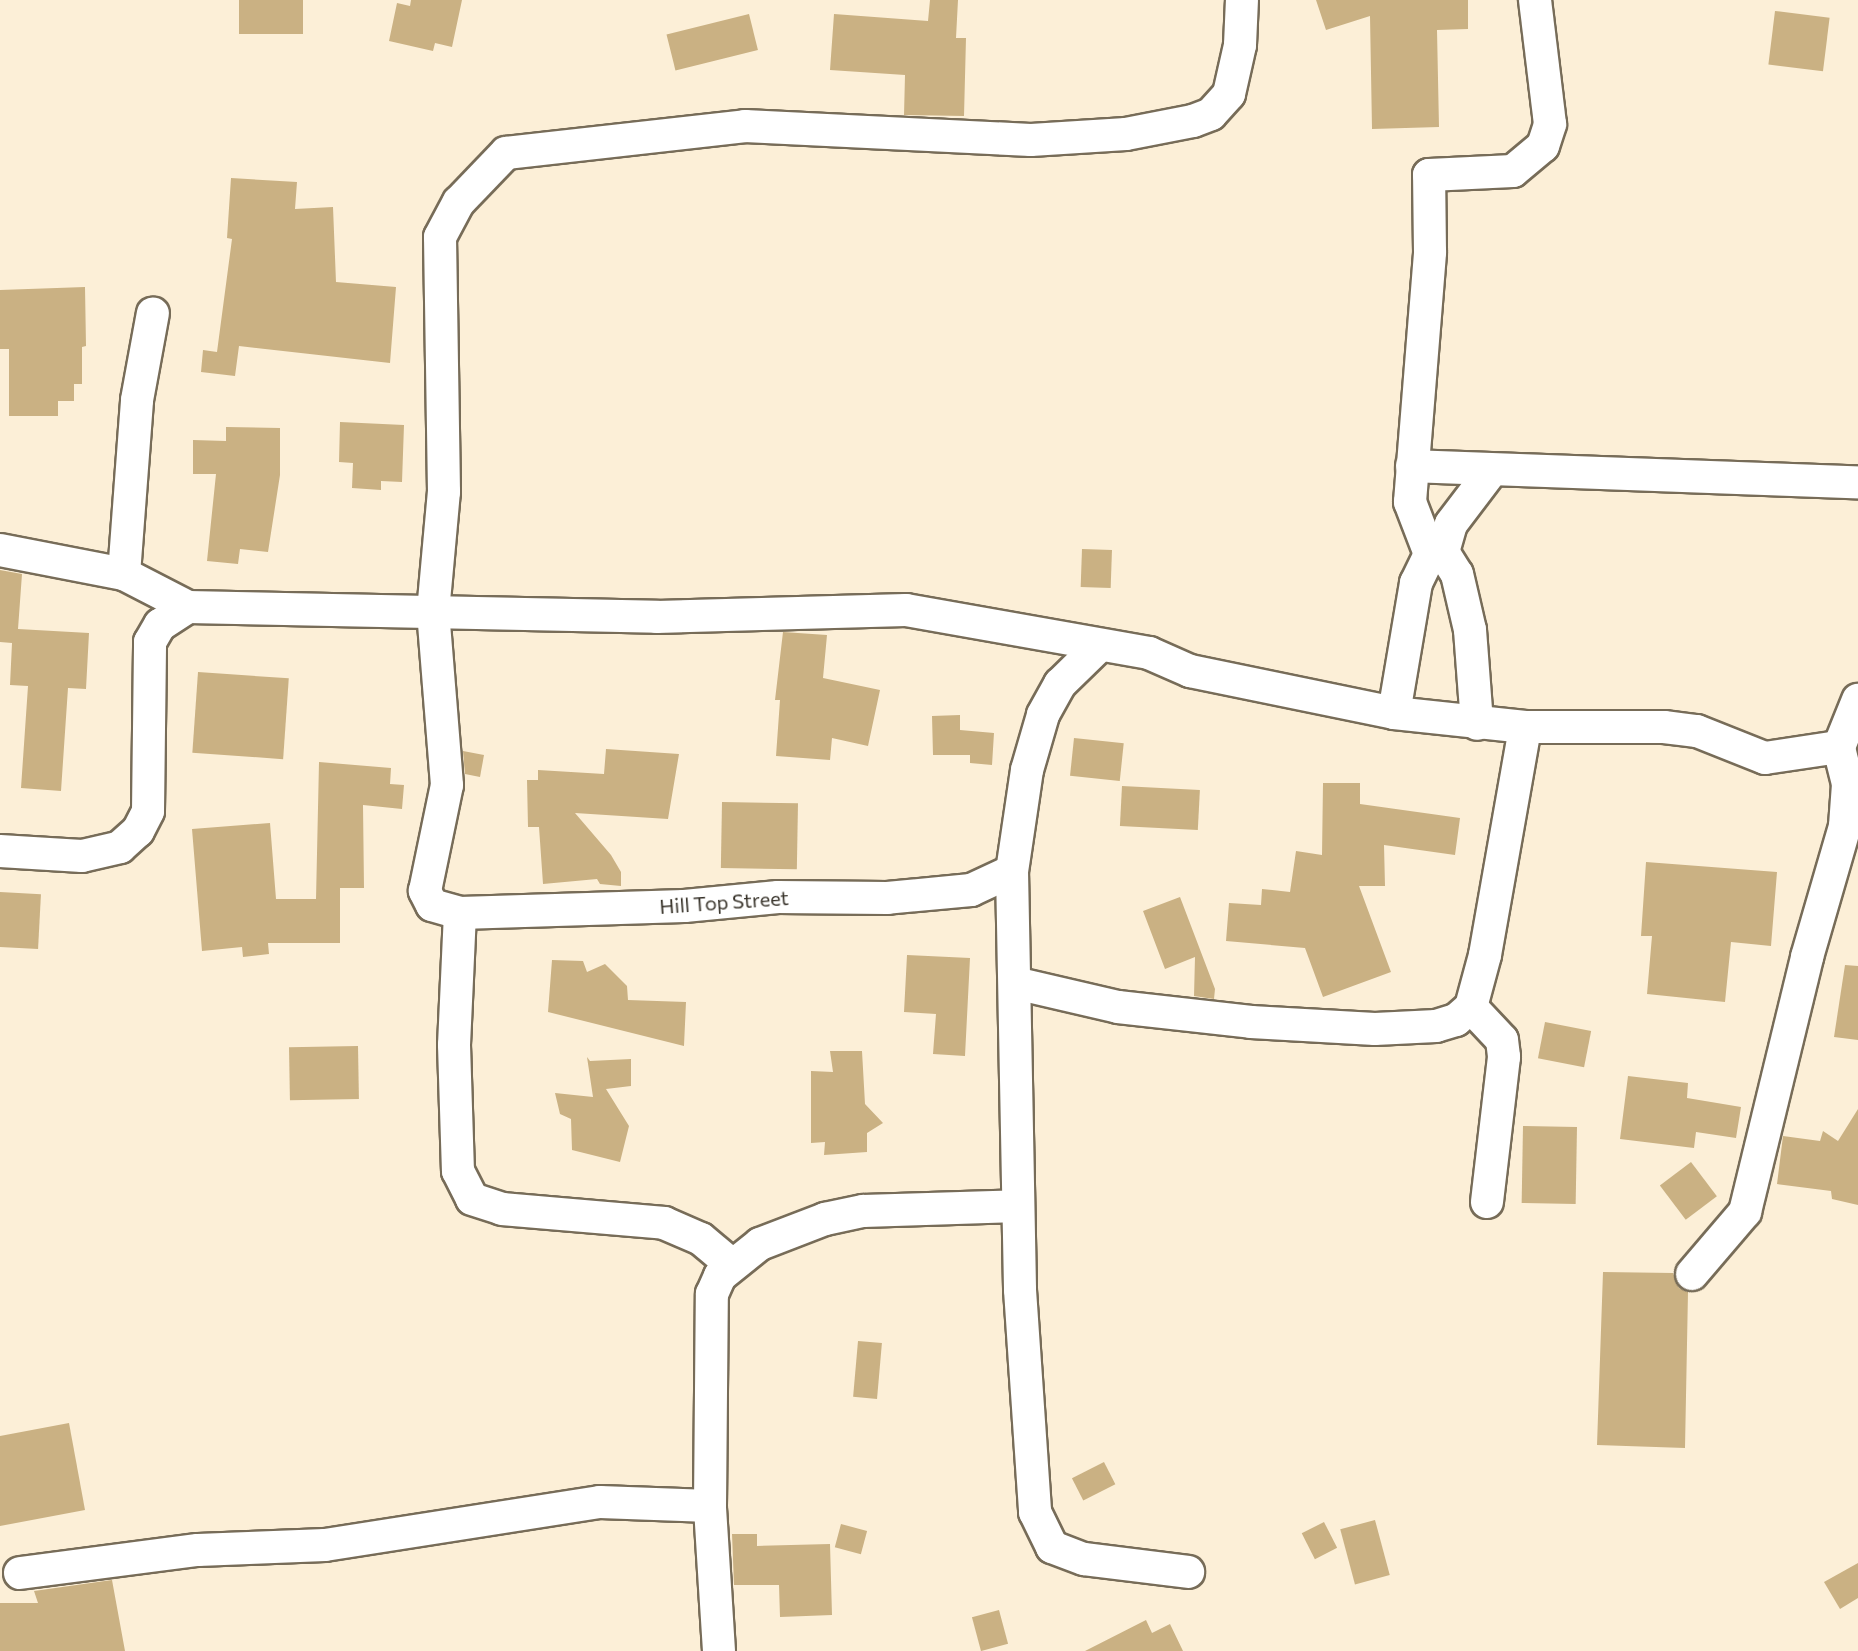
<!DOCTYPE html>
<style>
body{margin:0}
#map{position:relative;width:1858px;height:1651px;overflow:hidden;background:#fcefd7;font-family:Commissioner,sans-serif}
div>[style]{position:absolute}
.building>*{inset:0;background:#cab183;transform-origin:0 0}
.roads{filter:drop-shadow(2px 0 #776c58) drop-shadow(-2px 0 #776c58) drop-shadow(0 2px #776c58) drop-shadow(0 -2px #776c58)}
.street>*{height:32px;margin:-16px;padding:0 16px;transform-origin:16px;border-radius:16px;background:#fff}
span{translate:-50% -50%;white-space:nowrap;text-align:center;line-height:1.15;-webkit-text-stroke:7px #fff;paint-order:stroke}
.street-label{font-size:20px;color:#363128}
</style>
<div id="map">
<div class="building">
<div style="left:239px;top:0;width:64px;height:34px"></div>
<div style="clip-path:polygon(411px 0,462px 0,452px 47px,435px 43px,433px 51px,389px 41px,397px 3px,410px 6px)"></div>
<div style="clip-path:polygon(930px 0,958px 0,956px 38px,966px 38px,964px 116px,904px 115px,905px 75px,830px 70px,834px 14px,928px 21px)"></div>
<div style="clip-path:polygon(1316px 0,1468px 0,1468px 29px,1437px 30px,1439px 127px,1372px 129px,1370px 16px,1326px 30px)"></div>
<div style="left:1775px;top:11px;width:55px;height:54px;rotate:7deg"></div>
<div style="left:749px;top:14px;width:37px;height:85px;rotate:76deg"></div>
<div style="clip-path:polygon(231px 178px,297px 182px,295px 209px,333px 207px,336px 282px,396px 287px,390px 363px,239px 346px,235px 376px,201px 372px,203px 350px,217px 352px,232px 239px,227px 238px)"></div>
<div style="clip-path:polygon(85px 287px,86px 346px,82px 347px,82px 384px,74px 384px,74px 401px,58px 401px,58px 416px,9px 416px,9px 349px,0 349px,0 290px)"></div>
<div style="clip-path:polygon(340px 422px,404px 425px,402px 482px,381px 481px,381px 490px,352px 488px,353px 463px,339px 462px)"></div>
<div style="clip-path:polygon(226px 427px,280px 428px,280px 475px,268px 552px,240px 549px,238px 564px,207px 561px,216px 474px,193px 474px,193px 440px,226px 441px)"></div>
<div style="left:1082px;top:549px;width:30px;height:38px;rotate:2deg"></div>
<div style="clip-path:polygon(0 570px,22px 574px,18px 629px,89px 633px,86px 689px,68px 688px,61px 791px,21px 788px,28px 686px,10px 685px,12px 643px,0 642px)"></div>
<div style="clip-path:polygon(783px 632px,827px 635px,823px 678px,880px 690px,868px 746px,832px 738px,830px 760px,776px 756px,780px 700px,775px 700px)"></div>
<div style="left:198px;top:672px;width:91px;height:81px;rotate:4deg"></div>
<div style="clip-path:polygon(960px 715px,960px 730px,994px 733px,992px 765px,970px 763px,970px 755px,933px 755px,932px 716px)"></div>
<div style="left:1074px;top:738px;width:50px;height:38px;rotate:6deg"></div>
<div style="clip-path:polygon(606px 749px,679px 754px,668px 819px,575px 813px,611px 855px,621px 872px,621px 886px,600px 884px,597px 879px,543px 884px,539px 827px,528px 827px,527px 780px,538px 780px,538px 770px,604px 774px)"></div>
<div style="clip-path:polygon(463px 751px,484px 755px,480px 777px,465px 774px)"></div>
<div style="clip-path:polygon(319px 762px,391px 768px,390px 784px,404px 785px,402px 809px,363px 805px,364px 888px,340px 888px,340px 943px,268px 943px,269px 954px,243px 957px,242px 947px,202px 951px,192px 829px,270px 823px,276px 899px,316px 899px)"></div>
<div style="clip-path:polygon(1323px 783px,1360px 783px,1360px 804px,1460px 818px,1455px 855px,1384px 845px,1385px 886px,1359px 886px,1391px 972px,1323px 997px,1305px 948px,1226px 941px,1229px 903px,1261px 905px,1262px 889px,1290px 892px,1296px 851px,1322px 855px)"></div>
<div style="left:1122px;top:786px;width:78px;height:40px;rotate:3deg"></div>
<div style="left:722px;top:802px;width:76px;height:66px;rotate:1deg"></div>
<div style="clip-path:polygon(1646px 862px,1777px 872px,1771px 946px,1731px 942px,1725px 1002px,1647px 994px,1652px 936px,1641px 936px)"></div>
<div style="left:0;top:892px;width:41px;height:55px;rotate:3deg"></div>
<div style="clip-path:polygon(1180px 897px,1215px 989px,1214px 999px,1194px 996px,1195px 957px,1165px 969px,1143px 911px)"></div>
<div style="clip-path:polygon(907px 955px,970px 958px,965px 1056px,933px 1054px,936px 1014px,904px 1012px)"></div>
<div style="clip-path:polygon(552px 960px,583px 961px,587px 972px,605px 964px,627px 986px,628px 1000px,686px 1002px,684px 1046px,548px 1012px)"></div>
<div style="clip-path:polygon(1845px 965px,1858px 966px,1858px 1040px,1834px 1037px)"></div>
<div style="left:1545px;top:1022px;width:47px;height:37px;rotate:11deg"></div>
<div style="left:358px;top:1046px;width:53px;height:69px;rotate:89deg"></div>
<div style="clip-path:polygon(830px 1051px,862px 1051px,865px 1104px,883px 1123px,867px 1133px,867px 1152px,824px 1155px,825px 1142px,811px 1143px,811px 1071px,833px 1072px)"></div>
<div style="clip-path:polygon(587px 1057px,590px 1061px,631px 1059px,631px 1086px,606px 1089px,629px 1126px,620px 1162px,572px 1150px,571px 1119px,560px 1114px,555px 1093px,593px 1097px)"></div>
<div style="clip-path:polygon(1628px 1076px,1688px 1083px,1687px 1098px,1741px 1107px,1736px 1138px,1696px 1132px,1694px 1148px,1620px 1139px)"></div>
<div style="clip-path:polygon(1858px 1109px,1858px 1205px,1832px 1199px,1831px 1191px,1777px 1184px,1783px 1136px,1820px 1141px,1823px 1131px,1838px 1141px)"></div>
<div style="left:1523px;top:1126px;width:54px;height:77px;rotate:1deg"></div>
<div style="left:1691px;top:1162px;width:43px;height:39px;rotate:53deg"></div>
<div style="clip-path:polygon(1603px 1272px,1673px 1273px,1679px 1288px,1688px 1292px,1685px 1448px,1597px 1445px)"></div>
<div style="left:858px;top:1341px;width:24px;height:56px;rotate:5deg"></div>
<div style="clip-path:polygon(69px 1423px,85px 1510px,0 1526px,0 1436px)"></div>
<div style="left:1104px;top:1462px;width:25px;height:36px;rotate:63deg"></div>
<div style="left:1375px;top:1520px;width:57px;height:36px;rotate:75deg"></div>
<div style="left:1324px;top:1522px;width:29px;height:25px;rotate:63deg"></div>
<div style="left:841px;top:1524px;width:27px;height:24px;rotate:15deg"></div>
<div style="clip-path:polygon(732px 1534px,757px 1534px,757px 1546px,830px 1544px,832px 1615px,780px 1617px,779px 1585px,734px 1585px)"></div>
<div style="clip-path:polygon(1858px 1563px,1858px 1598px,1840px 1609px,1824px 1582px)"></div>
<div style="clip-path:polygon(112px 1580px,125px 1651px,0 1651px,0 1603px,38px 1603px,34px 1591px)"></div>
<div style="left:999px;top:1610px;width:35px;height:28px;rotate:75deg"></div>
<div style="clip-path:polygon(1146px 1620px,1152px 1633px,1170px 1624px,1183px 1651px,1085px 1651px)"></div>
</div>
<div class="roads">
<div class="street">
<div style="left:1412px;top:466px;width:446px;rotate:2.1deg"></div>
<div style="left:0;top:550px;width:126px;rotate:11deg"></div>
<div style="left:124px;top:574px;width:72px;rotate:27.3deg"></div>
<div style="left:188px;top:607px;width:469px;rotate:1.2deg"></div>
<div style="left:657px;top:617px;width:249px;rotate:-1.6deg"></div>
<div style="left:906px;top:610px;width:247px;rotate:10deg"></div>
<div style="left:1149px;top:653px;width:45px;rotate:23.7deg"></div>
<div style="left:1190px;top:671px;width:208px;rotate:11.6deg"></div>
<div style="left:1394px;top:713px;width:132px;rotate:6.1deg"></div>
<div style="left:1525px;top:727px;width:139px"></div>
<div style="left:1664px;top:727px;width:33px;rotate:7deg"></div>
<div style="left:1697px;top:731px;width:73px;rotate:21.7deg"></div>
<div style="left:1765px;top:758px;width:75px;rotate:-8.5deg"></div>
<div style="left:1839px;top:747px;width:51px;rotate:-68deg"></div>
<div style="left:1443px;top:552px;width:29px;rotate:-74deg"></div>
<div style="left:1451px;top:524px;width:68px;rotate:-52.8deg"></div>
<div style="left:1430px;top:554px;width:13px;rotate:-9deg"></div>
<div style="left:1443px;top:552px;width:26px;rotate:58deg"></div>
<div style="left:1457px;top:574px;width:57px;rotate:76.9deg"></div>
<div style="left:1470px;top:630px;width:94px;rotate:85.7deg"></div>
<div style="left:124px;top:574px;width:174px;rotate:-85.7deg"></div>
<div style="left:137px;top:400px;width:88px;rotate:-79.6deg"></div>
<div style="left:1100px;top:645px;width:56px;rotate:135.7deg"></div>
<div style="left:1060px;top:684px;width:35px;rotate:119deg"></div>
<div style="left:1043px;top:715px;width:57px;rotate:106.2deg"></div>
<div style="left:1027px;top:770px;width:102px;rotate:98.4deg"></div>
<div style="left:1012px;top:871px;width:419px;rotate:88.9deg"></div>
<div style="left:1020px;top:1290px;width:223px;rotate:86.1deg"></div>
<div style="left:1035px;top:1512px;width:39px;rotate:64deg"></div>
<div style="left:1052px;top:1547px;width:34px;rotate:21deg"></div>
<div style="left:1084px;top:1559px;width:105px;rotate:7.1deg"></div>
<div style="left:1394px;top:713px;width:132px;rotate:-80.4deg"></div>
<div style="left:1416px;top:583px;width:32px;rotate:-64deg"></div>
<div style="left:1430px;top:554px;width:56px;rotate:-111deg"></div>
<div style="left:1410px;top:502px;width:251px;rotate:-85.4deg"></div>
<div style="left:1430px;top:252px;width:77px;rotate:-90.7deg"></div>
<div style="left:1429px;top:175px;width:84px;rotate:-2.7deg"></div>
<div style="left:1513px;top:171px;width:39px;rotate:-40deg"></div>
<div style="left:1543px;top:146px;width:23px;rotate:-72deg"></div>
<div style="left:1550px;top:124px;width:125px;rotate:-96.9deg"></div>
<div style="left:0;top:851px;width:82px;rotate:3.5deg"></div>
<div style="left:82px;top:856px;width:39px;rotate:-13deg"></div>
<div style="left:120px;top:847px;width:24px;rotate:-42deg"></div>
<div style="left:138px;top:831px;width:22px;rotate:-63deg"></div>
<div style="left:148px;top:811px;width:169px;rotate:-89.3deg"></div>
<div style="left:150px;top:642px;width:20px;rotate:-60deg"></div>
<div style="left:160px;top:625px;width:33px;rotate:-33deg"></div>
<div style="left:1012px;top:871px;width:45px;rotate:155.1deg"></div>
<div style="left:971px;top:890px;width:84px;rotate:174.6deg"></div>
<div style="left:887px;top:898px;width:109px;rotate:-179.5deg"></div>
<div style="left:778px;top:897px;width:94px;rotate:174.5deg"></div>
<div style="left:684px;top:906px;width:224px;rotate:178.2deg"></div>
<div style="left:460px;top:913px;width:29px;rotate:-164deg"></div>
<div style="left:432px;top:905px;width:16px;rotate:-117deg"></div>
<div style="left:425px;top:891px;width:108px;rotate:-78.3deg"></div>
<div style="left:447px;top:785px;width:174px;rotate:-94.6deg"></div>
<div style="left:433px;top:612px;width:121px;rotate:-84.8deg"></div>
<div style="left:444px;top:492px;width:255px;rotate:-90.9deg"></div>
<div style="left:440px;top:237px;width:40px;rotate:-62deg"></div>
<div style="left:459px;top:202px;width:68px;rotate:-46.2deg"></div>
<div style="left:506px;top:153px;width:241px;rotate:-6.4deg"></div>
<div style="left:745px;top:126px;width:286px;rotate:2.8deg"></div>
<div style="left:1031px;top:140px;width:95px;rotate:-3.6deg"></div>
<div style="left:1126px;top:134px;width:68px;rotate:-11deg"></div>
<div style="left:1193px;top:121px;width:19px;rotate:-21deg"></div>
<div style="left:1211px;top:114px;width:27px;rotate:-48deg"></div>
<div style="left:1229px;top:94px;width:50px;rotate:-77.3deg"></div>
<div style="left:1240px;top:45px;width:45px;rotate:-87.5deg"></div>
<div style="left:460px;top:913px;width:132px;rotate:92.6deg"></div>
<div style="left:454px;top:1045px;width:126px;rotate:88.2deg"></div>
<div style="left:458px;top:1171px;width:31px;rotate:63deg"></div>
<div style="left:472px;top:1199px;width:32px;rotate:18deg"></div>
<div style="left:502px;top:1209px;width:163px;rotate:4.9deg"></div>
<div style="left:664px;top:1223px;width:40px;rotate:23.4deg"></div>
<div style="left:701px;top:1239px;width:39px;rotate:40deg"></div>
<div style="left:1015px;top:983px;width:106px;rotate:13.1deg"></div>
<div style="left:1118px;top:1007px;width:134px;rotate:6.4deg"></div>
<div style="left:1251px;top:1022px;width:124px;rotate:3.2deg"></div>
<div style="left:1375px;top:1029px;width:61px;rotate:-2.8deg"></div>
<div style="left:1436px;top:1026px;width:21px;rotate:-17deg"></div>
<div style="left:1456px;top:1020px;width:20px;rotate:-41deg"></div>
<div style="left:1471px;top:1007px;width:54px;rotate:-74.9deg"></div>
<div style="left:1485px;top:955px;width:231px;rotate:-80deg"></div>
<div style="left:1471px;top:1007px;width:45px;rotate:46.8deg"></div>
<div style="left:1502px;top:1040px;width:17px;rotate:83deg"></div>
<div style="left:1504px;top:1057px;width:146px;rotate:96.7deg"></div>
<div style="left:1692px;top:1274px;width:82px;rotate:-49.5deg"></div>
<div style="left:1745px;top:1212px;width:262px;rotate:-76.3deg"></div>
<div style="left:1807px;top:957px;width:136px;rotate:-73.8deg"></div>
<div style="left:1845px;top:826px;width:42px;rotate:-85.9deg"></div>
<div style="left:1848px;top:784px;width:38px;rotate:-104deg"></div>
<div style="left:20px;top:1573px;width:179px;rotate:-7.4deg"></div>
<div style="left:198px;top:1550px;width:127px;rotate:-2.3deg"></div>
<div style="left:325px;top:1545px;width:278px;rotate:-8.9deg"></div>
<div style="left:600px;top:1502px;width:110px;rotate:2.1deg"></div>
<div style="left:719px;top:1651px;width:145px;rotate:-93.6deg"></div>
<div style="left:710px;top:1506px;width:212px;rotate:-89.5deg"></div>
<div style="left:712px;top:1294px;width:20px;rotate:-66deg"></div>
<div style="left:720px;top:1276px;width:51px;rotate:-38.7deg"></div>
<div style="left:760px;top:1244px;width:70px;rotate:-21deg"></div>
<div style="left:825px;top:1219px;width:39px;rotate:-12deg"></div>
<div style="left:863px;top:1211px;width:155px;rotate:-1.8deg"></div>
</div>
</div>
<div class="street-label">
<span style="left:724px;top:902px;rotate:-4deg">Hill Top Street</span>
</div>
</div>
